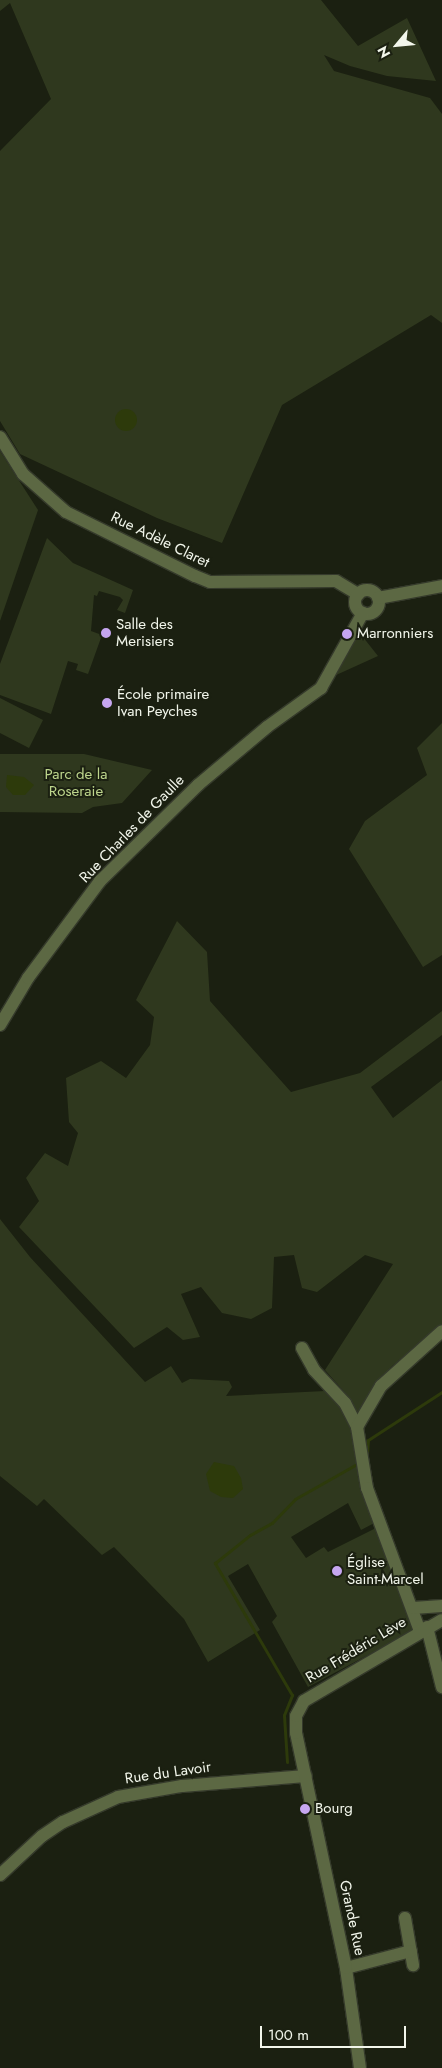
<!DOCTYPE html>
<meta charset="utf-8">
<style>
body{margin:0}
#map{position:relative;width:442px;height:2068px;overflow:hidden;background:#1b2011;font-family:Jost,sans-serif}
div>[style]{position:absolute}
.green>*{inset:0;background:#2f381e}
.water>*{inset:0;background:#2d3a0b}
.round{border-radius:50%}
.stream>*{height:3px;margin:-1.5px;padding:0 1.5px;transform-origin:1.5px;border-radius:1.5px;background:#2d3a0b}
.roads{filter:drop-shadow(1px 0 #353a2b) drop-shadow(-1px 0 #353a2b) drop-shadow(0 1px #353a2b) drop-shadow(0 -1px #353a2b)}
.minor>*{height:12px;margin:-6px;padding:0 6px;transform-origin:6px;border-radius:6px;background:#5c6843}
.minor>.ring{margin:-6px;padding:0;box-sizing:content-box;background:none;border:12px solid #5c6843;border-radius:50%}
.dots>*{width:14px;height:14px;translate:-50% -50%;box-sizing:border-box;border:2px solid #1b2011;border-radius:50%}
span{translate:-50% -50%;white-space:nowrap;text-align:center;line-height:1.15;-webkit-text-stroke:4px #1b2011;paint-order:stroke}
.street-label{font-size:15px;color:#f2f6eb}
.poi-label{font-size:15px;color:#f2f6eb}
.left{translate:0 -50%;text-align:left}
.park-label{font-size:15px;color:#bdd58c}
.north{position:absolute;left:372px;top:20px;width:50px;height:50px;-webkit-text-stroke:4px #1b2011;paint-order:stroke;rotate:242deg;font-size:14px;font-weight:700;line-height:20px;text-align:center;color:#f2f6eb}
.north::after{content:'';display:block;margin:auto;width:18px;height:22px;background:#f2f6eb;clip-path:polygon(50% 0,100% 100%,50% 72%,0 100%)}
.scale{position:absolute;left:260px;top:2026px;width:146px;height:22px;box-sizing:border-box;border:2px solid #f2f6eb;border-top:0;padding-left:6px;font-size:15px;line-height:18px;white-space:nowrap;color:#f2f6eb;-webkit-text-stroke:4px #1b2011;paint-order:stroke}
</style>
<div id="map">
<div class="green">
<div style="clip-path:polygon(0 0,321px 0,358px 46px,407px 18px,436px 81px,387px 76px,350px 66px,324px 55px,334px 71px,430px 98px,442px 114px,442px 323px,431px 315px,282px 405px,222px 543px,157px 518px,20px 454px,0 421px,0 151px,51px 99px,10px 3px,0 11px)"></div>
<div style="clip-path:polygon(0 451px,38px 510px,0 621px)"></div>
<div style="clip-path:polygon(47px 538px,73px 563px,133px 590px,125px 613px,117px 610px,123px 600px,120px 597px,99px 591px,97px 596px,94px 595px,91px 631px,102px 635px,88px 674px,76px 670px,78px 664px,68px 661px,51px 714px,0 695px,0 664px)"></div>
<div style="clip-path:polygon(359px 632px,378px 656px,334px 676px)"></div>
<div style="clip-path:polygon(0 698px,43px 720px,29px 748px,0 733px)"></div>
<div style="clip-path:polygon(442px 723px,442px 955px,423px 967px,349px 849px,365px 821px,427px 775px,417px 748px)"></div>
<div style="clip-path:polygon(0 754px,84px 754px,152px 770px,122px 803px,93px 807px,82px 813px,0 812px)"></div>
<div style="clip-path:polygon(177px 921px,207px 952px,210px 1001px,291px 1092px,360px 1073px,442px 1011px,442px 1035px,371px 1087px,393px 1118px,442px 1080px,442px 1324px,391px 1367px,357px 1416px,347px 1395px,325px 1370px,393px 1264px,365px 1255px,317px 1292px,302px 1288px,294px 1255px,274px 1257px,272px 1308px,251px 1319px,222px 1313px,201px 1287px,181px 1294px,200px 1337px,183px 1340px,167px 1327px,134px 1348px,19px 1227px,39px 1201px,26px 1178px,45px 1153px,68px 1166px,78px 1133px,69px 1122px,66px 1078px,101px 1061px,126px 1078px,150px 1045px,154px 1017px,136px 1000px)"></div>
<div style="clip-path:polygon(0 1219px,30px 1257px,145px 1382px,171px 1366px,182px 1383px,190px 1379px,229px 1381px,232px 1387px,226px 1396px,325px 1391px,338px 1403px,350px 1428px,380px 1520px,361px 1530px,348px 1503px,291px 1537px,306px 1558px,324px 1547px,328px 1552px,378px 1527px,415px 1630px,308px 1687px,272px 1622px,277px 1616px,248px 1564px,228px 1576px,260px 1630px,208px 1662px,184px 1619px,114px 1547px,102px 1555px,44px 1499px,37px 1506px,0 1476px)"></div>
</div>
<div class="water">
<div class="round" style="left:115px;top:409px;width:22px;height:22px"></div>
<div style="clip-path:polygon(7px 775px,24px 777px,34px 785px,25px 795px,13px 795px,6px 787px)"></div>
<div style="clip-path:polygon(214px 1462px,234px 1466px,241px 1478px,243px 1489px,233px 1498px,221px 1497px,210px 1491px,206px 1474px)"></div>
</div>
<div class="stream">
<div style="left:367px;top:1454px;width:14px;rotate:-86deg"></div>
<div style="left:368px;top:1440px;width:88px;rotate:-33deg"></div>
<div style="left:287px;top:1762px;width:47px;rotate:-93.7deg"></div>
<div style="left:284px;top:1715px;width:22px;rotate:-68deg"></div>
<div style="left:292px;top:1695px;width:153px;rotate:-120.3deg"></div>
<div style="left:215px;top:1563px;width:45px;rotate:-38.7deg"></div>
<div style="left:250px;top:1535px;width:25px;rotate:-29deg"></div>
<div style="left:272px;top:1523px;width:33px;rotate:-46deg"></div>
<div style="left:295px;top:1499px;width:69px;rotate:-29.5deg"></div>
</div>
<div class="roads">
<div class="minor">
<div style="left:0;top:437px;width:44px;rotate:58.1deg"></div>
<div style="left:23px;top:474px;width:57px;rotate:41.5deg"></div>
<div style="left:66px;top:512px;width:144px;rotate:26.4deg"></div>
<div style="left:195px;top:576px;width:16px;rotate:22deg"></div>
<div style="left:210px;top:582px;width:126px;rotate:-0.5deg"></div>
<div style="left:336px;top:581px;width:26px;rotate:31deg"></div>
<div class="ring" style="left:355px;top:590px;width:12px;height:12px"></div>
<div style="left:378px;top:598px;width:65px;rotate:-10.6deg"></div>
<div style="left:0;top:1025px;width:55px;rotate:-59.2deg"></div>
<div style="left:28px;top:978px;width:121px;rotate:-53.4deg"></div>
<div style="left:100px;top:881px;width:137px;rotate:-44.4deg"></div>
<div style="left:198px;top:785px;width:90px;rotate:-40deg"></div>
<div style="left:267px;top:727px;width:67px;rotate:-35.8deg"></div>
<div style="left:321px;top:688px;width:86px;rotate:-60.8deg"></div>
<div style="left:302px;top:1348px;width:25px;rotate:61deg"></div>
<div style="left:314px;top:1370px;width:45px;rotate:46.8deg"></div>
<div style="left:345px;top:1403px;width:27px;rotate:63deg"></div>
<div style="left:357px;top:1427px;width:62px;rotate:80.7deg"></div>
<div style="left:367px;top:1488px;width:153px;rotate:69.7deg"></div>
<div style="left:357px;top:1427px;width:48px;rotate:-59.7deg"></div>
<div style="left:381px;top:1386px;width:82px;rotate:-42deg"></div>
<div style="left:413px;top:1608px;width:29px;rotate:-4deg"></div>
<div style="left:427px;top:1627px;width:62px;rotate:76deg"></div>
<div style="left:0;top:1875px;width:57px;rotate:-42.9deg"></div>
<div style="left:42px;top:1836px;width:25px;rotate:-34deg"></div>
<div style="left:63px;top:1822px;width:60px;rotate:-24.4deg"></div>
<div style="left:118px;top:1797px;width:65px;rotate:-9.8deg"></div>
<div style="left:182px;top:1786px;width:124px;rotate:-4.6deg"></div>
<div style="left:405px;top:1918px;width:48px;rotate:80.3deg"></div>
<div style="left:346px;top:1968px;width:67px;rotate:-14.7deg"></div>
<div style="left:360px;top:2068px;width:101px;rotate:-98deg"></div>
<div style="left:346px;top:1968px;width:240px;rotate:-102deg"></div>
<div style="left:296px;top:1733px;width:17px;rotate:-90deg"></div>
<div style="left:296px;top:1716px;width:17px;rotate:-62deg"></div>
<div style="left:304px;top:1701px;width:160px;rotate:-30.4deg"></div>
</div>
</div>
<div class="dots">
<div style="left:106px;top:633px;background:#c6a6f0"></div>
<div style="left:347px;top:634px;background:#c6a6f0"></div>
<div style="left:107px;top:703px;background:#c6a6f0"></div>
<div style="left:337px;top:1571px;background:#c6a6f0"></div>
<div style="left:305px;top:1809px;background:#c6a6f0"></div>
</div>
<div class="street-label">
<span style="left:160px;top:540px;rotate:26deg">Rue Adèle Claret</span>
<span style="left:132px;top:829px;rotate:-46deg">Rue Charles de Gaulle</span>
<span style="left:356px;top:1650px;rotate:-31deg">Rue Frédéric Lève</span>
<span style="left:168px;top:1773px;rotate:-8deg">Rue du Lavoir</span>
<span style="left:352px;top:1918px;rotate:78deg">Grande Rue</span>
</div>
<div class="poi-label">
<span class="left" style="left:116px;top:633px">Salle des<br>Merisiers</span>
<span class="left" style="left:357px;top:634px">Marronniers</span>
<span class="left" style="left:117px;top:703px">École primaire<br>Ivan Peyches</span>
<span class="left" style="left:347px;top:1571px">Église<br>Saint-Marcel</span>
<span class="left" style="left:315px;top:1809px">Bourg</span>
</div>
<div class="park-label">
<span style="left:76px;top:783px">Parc de la<br>Roseraie</span>
</div>
<div class="north">N</div>
<div class="scale">100 m</div>
</div>
